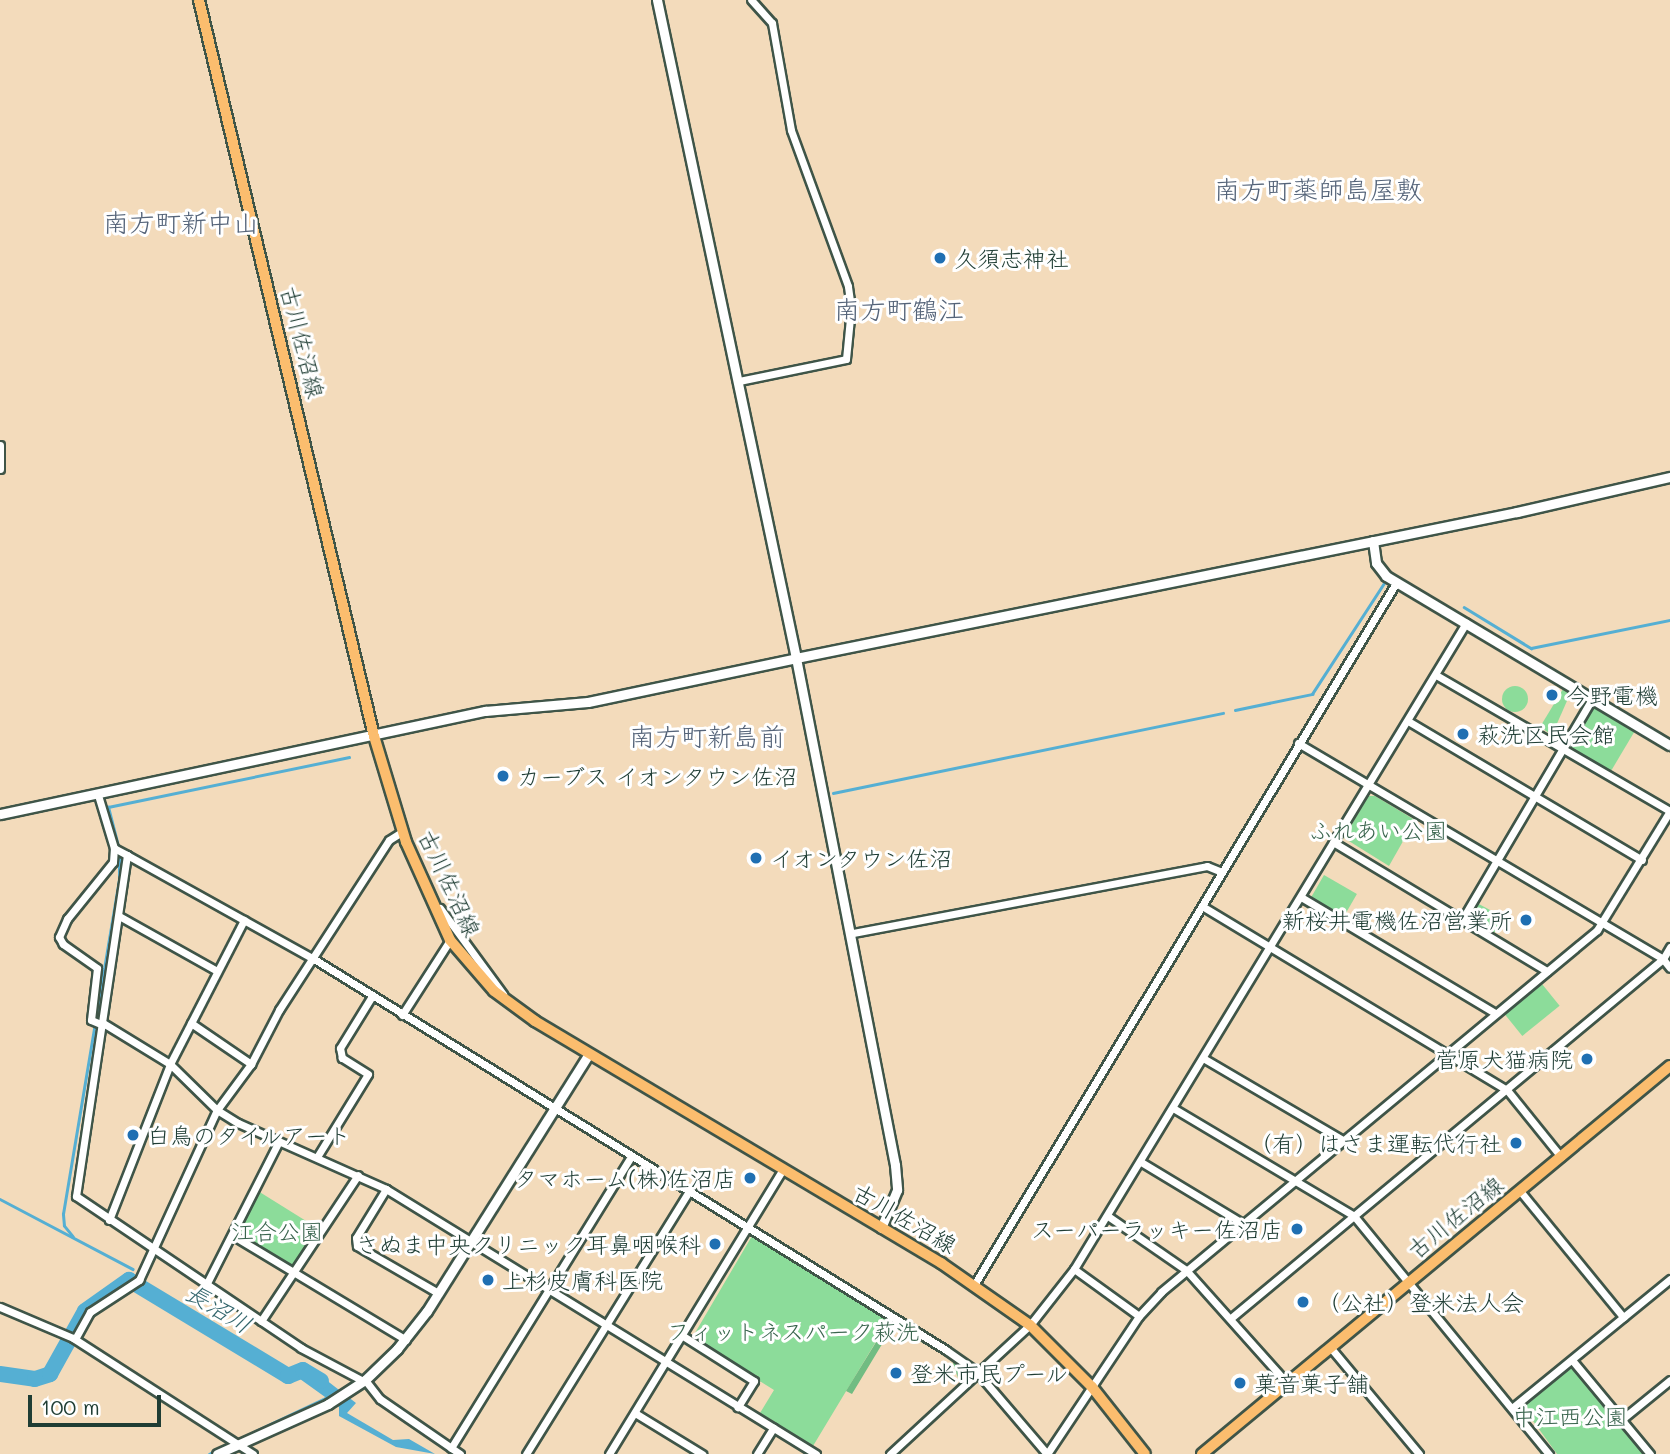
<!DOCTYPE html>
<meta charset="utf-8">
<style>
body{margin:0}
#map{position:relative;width:1670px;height:1454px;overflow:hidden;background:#f3dbbb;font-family:Mali,"Klee One",sans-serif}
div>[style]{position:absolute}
.green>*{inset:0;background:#8cdc9a;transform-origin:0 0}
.round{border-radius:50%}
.forest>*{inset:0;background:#71bc82}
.water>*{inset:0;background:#55afd3}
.stream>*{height:2.5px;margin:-1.25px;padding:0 1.25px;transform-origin:1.25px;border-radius:1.25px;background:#55afd3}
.river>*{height:16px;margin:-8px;padding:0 8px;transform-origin:8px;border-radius:8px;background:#55afd3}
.roads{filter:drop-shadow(2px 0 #3f5548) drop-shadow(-2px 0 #3f5548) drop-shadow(0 2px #3f5548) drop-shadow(0 -2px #3f5548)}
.minor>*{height:7px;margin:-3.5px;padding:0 3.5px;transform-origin:3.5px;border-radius:3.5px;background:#fff}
.tertiary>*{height:9px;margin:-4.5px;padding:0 4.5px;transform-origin:4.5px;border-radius:4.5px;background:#fff}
.primary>*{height:10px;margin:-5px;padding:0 5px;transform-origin:5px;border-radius:5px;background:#fbbd6e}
.dots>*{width:19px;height:19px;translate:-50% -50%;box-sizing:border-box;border:4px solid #fff;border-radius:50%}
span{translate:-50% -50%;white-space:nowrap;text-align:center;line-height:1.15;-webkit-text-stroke:6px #fff;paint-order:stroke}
.poi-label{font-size:23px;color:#1f3d34}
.left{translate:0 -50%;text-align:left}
.right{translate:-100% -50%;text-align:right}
.street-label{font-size:23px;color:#1f3d34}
.park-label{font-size:23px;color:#3a654e}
.water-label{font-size:24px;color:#32656c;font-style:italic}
.quarter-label{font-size:26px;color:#556479}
.scale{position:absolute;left:28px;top:1395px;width:133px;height:32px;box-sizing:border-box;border:4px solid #1f3d34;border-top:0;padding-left:9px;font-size:21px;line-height:24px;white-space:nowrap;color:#1f3d34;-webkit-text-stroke:5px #fff;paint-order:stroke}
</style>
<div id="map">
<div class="green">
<div class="round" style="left:1502px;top:686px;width:26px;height:26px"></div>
<div style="clip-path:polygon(1563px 689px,1570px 694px,1552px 735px,1540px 727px)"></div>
<div style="clip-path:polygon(1595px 705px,1636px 729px,1611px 771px,1570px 747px,1568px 741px,1588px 707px)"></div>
<div style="clip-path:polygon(1368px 796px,1375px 796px,1415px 820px,1389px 866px,1344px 838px)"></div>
<div style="left:1324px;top:875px;width:38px;height:26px;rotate:30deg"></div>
<div style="clip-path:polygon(1477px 903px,1503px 917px,1493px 935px,1473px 921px,1470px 915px)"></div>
<div style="left:1542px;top:984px;width:28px;height:48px;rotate:51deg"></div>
<div style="left:258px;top:1191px;width:70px;height:47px;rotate:32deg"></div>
<div style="clip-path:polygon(752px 1236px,889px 1320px,813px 1446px,760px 1413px,774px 1390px,692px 1338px)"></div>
<div style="clip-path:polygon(1570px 1368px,1575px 1368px,1645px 1454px,1557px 1454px,1523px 1407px)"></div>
</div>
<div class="forest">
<div style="clip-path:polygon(889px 1321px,945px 1354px,965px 1372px,958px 1378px,952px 1360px,893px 1326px,852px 1394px,846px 1391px)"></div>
</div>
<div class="water">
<div style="clip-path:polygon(308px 1366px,356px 1403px,347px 1413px,393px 1440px,409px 1439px,435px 1454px,396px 1447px,339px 1416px,339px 1407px,300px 1379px)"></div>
</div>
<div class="stream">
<div style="left:1464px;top:607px;width:79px;rotate:31.5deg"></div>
<div style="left:1531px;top:648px;width:142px;rotate:-11.4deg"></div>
<div style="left:1235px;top:710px;width:79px;rotate:-11.7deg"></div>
<div style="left:1312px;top:694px;width:132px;rotate:-57deg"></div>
<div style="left:833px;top:793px;width:398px;rotate:-11.6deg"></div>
<div style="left:118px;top:846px;width:40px;rotate:-104.4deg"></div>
<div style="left:108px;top:807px;width:246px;rotate:-11.7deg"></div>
<div style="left:0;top:1199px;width:150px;rotate:27.8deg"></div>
<div style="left:73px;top:1237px;width:14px;rotate:-129deg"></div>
<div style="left:64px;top:1226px;width:12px;rotate:-95deg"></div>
<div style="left:63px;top:1214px;width:341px;rotate:-80.5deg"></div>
<div style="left:119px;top:878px;width:25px;rotate:-90deg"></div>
<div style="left:222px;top:1447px;width:119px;rotate:-25.3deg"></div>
<div style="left:209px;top:1454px;width:8px;rotate:-30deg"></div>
</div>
<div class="river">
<div style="left:0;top:1374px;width:35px;rotate:8deg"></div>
<div style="left:35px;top:1379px;width:16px;rotate:-18deg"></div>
<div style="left:50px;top:1374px;width:72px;rotate:-60.9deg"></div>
<div style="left:85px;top:1311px;width:54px;rotate:-35.2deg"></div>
<div style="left:129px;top:1280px;width:186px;rotate:31.1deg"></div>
<div style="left:288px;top:1376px;width:16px;rotate:-22deg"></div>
<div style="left:303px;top:1370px;width:21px;rotate:31deg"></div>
</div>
<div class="roads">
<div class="minor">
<div style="left:739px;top:381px;width:109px;rotate:-11.6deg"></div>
<div style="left:846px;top:359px;width:51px;rotate:-84.4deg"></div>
<div style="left:851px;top:308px;width:22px;rotate:-98deg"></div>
<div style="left:848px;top:286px;width:166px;rotate:-110.1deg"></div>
<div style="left:791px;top:130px;width:109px;rotate:-100.1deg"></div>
<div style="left:772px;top:23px;width:31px;rotate:-132deg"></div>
<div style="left:0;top:445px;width:24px;rotate:90deg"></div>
<div style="left:1436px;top:675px;width:271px;rotate:30.2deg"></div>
<div style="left:1408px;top:721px;width:272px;rotate:30.7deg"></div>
<div style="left:1298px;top:743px;width:424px;rotate:30.6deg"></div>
<div style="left:1663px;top:959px;width:11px;rotate:52deg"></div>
<div style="left:98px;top:795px;width:55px;rotate:73.2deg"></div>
<div style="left:114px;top:848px;width:15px;rotate:28deg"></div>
<div style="left:127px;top:855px;width:345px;rotate:98.5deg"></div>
<div style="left:76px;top:1196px;width:272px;rotate:34deg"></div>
<div style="left:301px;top:1348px;width:70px;rotate:28deg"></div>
<div style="left:1333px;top:842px;width:250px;rotate:31.1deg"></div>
<div style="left:127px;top:855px;width:214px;rotate:29.1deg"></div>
<div style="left:314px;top:959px;width:743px;rotate:31.74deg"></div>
<div style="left:946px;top:1350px;width:38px;rotate:35deg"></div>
<div style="left:977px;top:1372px;width:108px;rotate:49.5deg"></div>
<div style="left:1301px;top:897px;width:226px;rotate:30.9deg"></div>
<div style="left:1202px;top:906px;width:356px;rotate:31.1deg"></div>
<div style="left:1507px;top:1090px;width:86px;rotate:51.1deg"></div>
<div style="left:440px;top:908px;width:107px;rotate:53.8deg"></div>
<div style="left:119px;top:916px;width:112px;rotate:29.3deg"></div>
<div style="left:1463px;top:918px;width:254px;rotate:-59.5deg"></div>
<div style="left:853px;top:933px;width:360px;rotate:-10.7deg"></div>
<div style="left:1207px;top:866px;width:16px;rotate:22deg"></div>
<div style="left:402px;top:1015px;width:89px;rotate:-57.4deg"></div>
<div style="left:103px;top:1023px;width:79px;rotate:31.5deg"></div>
<div style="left:170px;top:1064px;width:66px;rotate:44.4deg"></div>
<div style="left:217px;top:1110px;width:25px;rotate:32deg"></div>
<div style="left:238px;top:1123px;width:162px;rotate:24deg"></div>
<div style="left:386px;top:1189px;width:505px;rotate:31.64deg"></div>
<div style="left:191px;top:1023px;width:73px;rotate:34.3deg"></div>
<div style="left:103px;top:1025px;width:13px;rotate:-157deg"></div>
<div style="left:91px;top:1020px;width:52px;rotate:-83.4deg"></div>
<div style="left:97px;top:968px;width:42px;rotate:-144.8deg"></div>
<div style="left:63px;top:944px;width:8px;rotate:-120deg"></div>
<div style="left:59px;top:937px;width:20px;rotate:-66deg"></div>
<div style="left:67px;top:919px;width:73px;rotate:-51.1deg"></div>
<div style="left:113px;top:862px;width:14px;rotate:-86deg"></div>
<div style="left:1203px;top:1058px;width:160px;rotate:30.4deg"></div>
<div style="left:1173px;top:1108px;width:211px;rotate:30.8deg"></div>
<div style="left:1354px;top:1216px;width:308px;rotate:50.7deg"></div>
<div style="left:317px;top:1157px;width:97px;rotate:-58.4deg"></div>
<div style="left:368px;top:1074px;width:31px;rotate:-148deg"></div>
<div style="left:342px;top:1058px;width:10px;rotate:-101deg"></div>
<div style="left:340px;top:1048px;width:61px;rotate:-58.4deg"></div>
<div style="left:1141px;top:1162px;width:118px;rotate:31.1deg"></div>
<div style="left:386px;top:1189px;width:57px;rotate:121.5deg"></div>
<div style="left:356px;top:1238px;width:8px;rotate:83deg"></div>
<div style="left:357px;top:1246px;width:94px;rotate:30.1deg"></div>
<div style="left:1520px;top:1191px;width:163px;rotate:50.7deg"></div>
<div style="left:1108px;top:1216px;width:95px;rotate:34.7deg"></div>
<div style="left:1186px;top:1270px;width:152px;rotate:48.2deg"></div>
<div style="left:109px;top:1220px;width:168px;rotate:-68.6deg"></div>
<div style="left:170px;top:1064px;width:162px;rotate:-62.8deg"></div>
<div style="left:232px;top:1235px;width:203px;rotate:31.1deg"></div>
<div style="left:1074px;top:1269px;width:80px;rotate:35.9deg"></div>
<div style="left:206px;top:1285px;width:161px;rotate:-63.1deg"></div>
<div style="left:974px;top:1285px;width:819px;rotate:-58.99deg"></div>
<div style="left:0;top:1307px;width:79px;rotate:23deg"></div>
<div style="left:73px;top:1338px;width:214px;rotate:32.8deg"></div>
<div style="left:1231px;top:1318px;width:562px;rotate:-39.73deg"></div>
<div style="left:1663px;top:959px;width:14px;rotate:-60deg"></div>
<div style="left:261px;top:1321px;width:175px;rotate:-56.4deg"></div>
<div style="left:683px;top:1336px;width:84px;rotate:32.4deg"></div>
<div style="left:754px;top:1381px;width:31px;rotate:122deg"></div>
<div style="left:75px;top:1339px;width:31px;rotate:-61deg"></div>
<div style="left:90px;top:1312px;width:59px;rotate:-33.1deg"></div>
<div style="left:139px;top:1280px;width:187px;rotate:-65.4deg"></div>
<div style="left:217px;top:1110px;width:57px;rotate:-53.5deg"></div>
<div style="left:251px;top:1064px;width:61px;rotate:-62.6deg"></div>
<div style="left:279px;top:1010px;width:202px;rotate:-57.1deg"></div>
<div style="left:389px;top:840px;width:15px;rotate:-32deg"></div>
<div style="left:1330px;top:1347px;width:139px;rotate:50.2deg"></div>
<div style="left:1572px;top:1360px;width:122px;rotate:50.3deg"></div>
<div style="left:365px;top:1380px;width:24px;rotate:52deg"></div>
<div style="left:380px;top:1399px;width:97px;rotate:34.5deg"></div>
<div style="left:1512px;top:1408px;width:204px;rotate:-39.2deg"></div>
<div style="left:635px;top:1413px;width:79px;rotate:31.5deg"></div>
<div style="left:1621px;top:1420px;width:63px;rotate:-39.2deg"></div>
<div style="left:451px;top:1448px;width:341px;rotate:-58.3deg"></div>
<div style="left:526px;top:1454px;width:307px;rotate:-58.2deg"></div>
<div style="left:609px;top:1454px;width:332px;rotate:-58.6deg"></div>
<div style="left:757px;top:1454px;width:31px;rotate:-58deg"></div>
<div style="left:890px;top:1454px;width:190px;rotate:-42.7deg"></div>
<div style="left:1030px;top:1325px;width:71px;rotate:-51.8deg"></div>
<div style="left:1074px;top:1269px;width:756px;rotate:-58.75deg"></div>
<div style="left:1047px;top:1454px;width:166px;rotate:-56.3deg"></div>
<div style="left:1139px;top:1316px;width:33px;rotate:-47deg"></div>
<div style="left:1161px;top:1292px;width:567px;rotate:-39.7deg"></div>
<div style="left:1597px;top:930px;width:140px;rotate:-58.5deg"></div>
</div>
<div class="tertiary">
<div style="left:657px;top:0;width:673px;rotate:78.07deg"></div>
<div style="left:796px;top:658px;width:736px;rotate:-11.45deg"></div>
<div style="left:1517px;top:512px;width:157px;rotate:-12.9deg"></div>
<div style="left:1373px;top:541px;width:22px;rotate:82deg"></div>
<div style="left:1376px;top:563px;width:16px;rotate:52deg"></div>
<div style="left:1386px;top:576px;width:330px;rotate:30.8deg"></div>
<div style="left:0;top:814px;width:496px;rotate:-12deg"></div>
<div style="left:485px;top:711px;width:103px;rotate:-5deg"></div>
<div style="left:588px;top:702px;width:213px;rotate:-11.9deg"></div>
<div style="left:796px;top:658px;width:517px;rotate:78.95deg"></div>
<div style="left:895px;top:1165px;width:25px;rotate:85deg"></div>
<div style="left:897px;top:1190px;width:41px;rotate:112.8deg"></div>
<div style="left:217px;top:1454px;width:122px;rotate:-24.2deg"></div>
<div style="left:328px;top:1404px;width:44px;rotate:-33deg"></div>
<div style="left:365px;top:1380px;width:45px;rotate:-44.1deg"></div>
<div style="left:397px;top:1349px;width:48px;rotate:-51.7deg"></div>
<div style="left:427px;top:1311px;width:304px;rotate:-57.8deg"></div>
</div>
<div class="primary">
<div style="left:199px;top:0;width:757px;rotate:76.63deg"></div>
<div style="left:374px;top:736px;width:111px;rotate:73.2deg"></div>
<div style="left:406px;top:842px;width:107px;rotate:65.8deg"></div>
<div style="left:450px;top:940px;width:67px;rotate:49.2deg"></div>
<div style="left:494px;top:991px;width:51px;rotate:36.2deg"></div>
<div style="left:535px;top:1021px;width:473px;rotate:30.8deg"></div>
<div style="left:941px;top:1263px;width:108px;rotate:34.9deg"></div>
<div style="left:1030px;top:1325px;width:88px;rotate:45deg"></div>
<div style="left:1092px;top:1387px;width:85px;rotate:51.7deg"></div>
<div style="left:1202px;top:1454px;width:608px;rotate:-39.66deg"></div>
</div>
</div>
<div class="dots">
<div style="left:940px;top:258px;background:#1f6fb2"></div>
<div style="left:1552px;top:695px;background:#1f6fb2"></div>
<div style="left:1463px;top:734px;background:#1f6fb2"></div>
<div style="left:503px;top:776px;background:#1f6fb2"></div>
<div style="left:756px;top:858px;background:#1f6fb2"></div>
<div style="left:1526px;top:920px;background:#1f6fb2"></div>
<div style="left:1587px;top:1059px;background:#1f6fb2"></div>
<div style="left:133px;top:1135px;background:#1f6fb2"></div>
<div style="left:1516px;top:1143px;background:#1f6fb2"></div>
<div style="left:750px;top:1178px;background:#1f6fb2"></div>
<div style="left:1297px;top:1229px;background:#1f6fb2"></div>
<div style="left:715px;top:1244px;background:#1f6fb2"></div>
<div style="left:488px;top:1280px;background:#1f6fb2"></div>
<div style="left:1303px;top:1302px;background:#1f6fb2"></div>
<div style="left:896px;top:1373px;background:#1f6fb2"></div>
<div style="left:1240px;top:1383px;background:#1f6fb2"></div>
</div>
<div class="poi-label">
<span class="left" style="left:954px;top:258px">久須志神社</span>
<span class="left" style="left:1566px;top:695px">今野電機</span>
<span class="left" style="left:1477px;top:734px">萩洗区民会館</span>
<span class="left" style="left:517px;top:776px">カーブス イオンタウン佐沼</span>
<span class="left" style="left:770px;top:858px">イオンタウン佐沼</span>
<span class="right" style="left:1512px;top:920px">新桜井電機佐沼営業所</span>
<span class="right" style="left:1573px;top:1059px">菅原犬猫病院</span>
<span class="left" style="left:147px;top:1135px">白鳥のタイルアート</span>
<span class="right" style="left:1502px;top:1143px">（有）はさま運転代行社</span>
<span class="right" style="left:736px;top:1178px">タマホーム(株)佐沼店</span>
<span class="right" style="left:1283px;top:1229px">スーパーラッキー佐沼店</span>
<span class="right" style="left:701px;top:1244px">さぬま中央クリニック耳鼻咽喉科</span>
<span class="left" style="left:502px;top:1280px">上杉皮膚科医院</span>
<span class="left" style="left:1317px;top:1302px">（公社）登米法人会</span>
<span class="left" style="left:910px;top:1373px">登米市民プール</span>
<span class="left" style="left:1254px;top:1383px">菓音菓子舗</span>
</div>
<div class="street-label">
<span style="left:303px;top:342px;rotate:76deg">古川佐沼線</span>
<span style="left:450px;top:883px;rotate:65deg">古川佐沼線</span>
<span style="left:1455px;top:1217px;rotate:-39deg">古川佐沼線</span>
<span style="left:905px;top:1218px;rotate:30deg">古川佐沼線</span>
</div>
<div class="park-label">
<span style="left:1378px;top:830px">ふれあい公園</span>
<span style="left:277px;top:1231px">江合公園</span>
<span style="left:793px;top:1331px">フィットネスパーク萩洗</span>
<span style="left:1570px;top:1416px">中江西公園</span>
</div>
<div class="water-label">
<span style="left:219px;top:1308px;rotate:31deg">長沼川</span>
</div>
<div class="quarter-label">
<span style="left:1318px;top:190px">南方町薬師島屋敷</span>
<span style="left:181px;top:223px">南方町新中山</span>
<span style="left:899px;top:310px">南方町鶴江</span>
<span style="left:707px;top:737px">南方町新島前</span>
</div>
<div class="scale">100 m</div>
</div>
